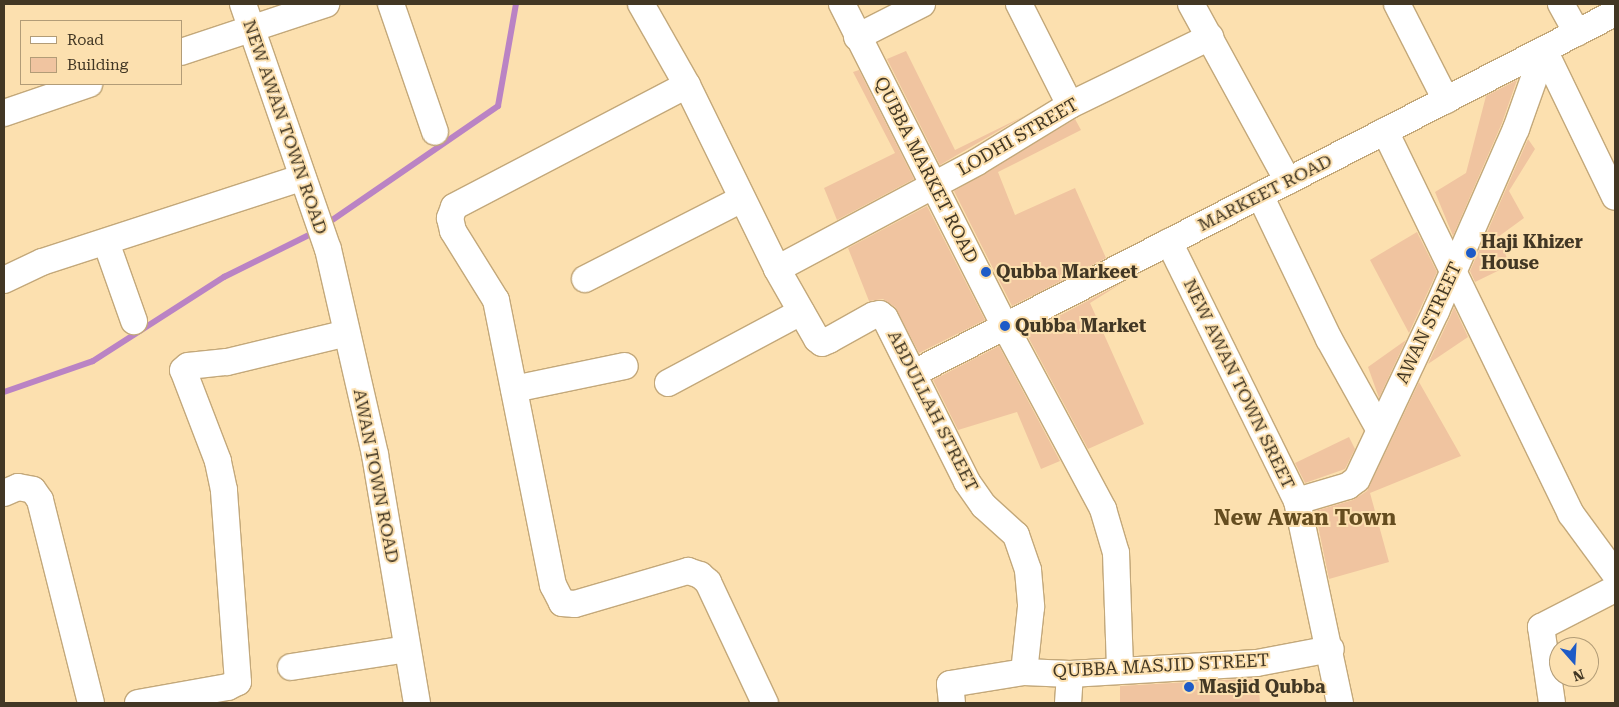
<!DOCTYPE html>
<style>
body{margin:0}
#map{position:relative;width:1619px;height:707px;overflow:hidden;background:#fce0af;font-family:"Roboto Serif",serif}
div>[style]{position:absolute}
.stream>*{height:6px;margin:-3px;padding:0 3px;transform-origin:3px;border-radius:3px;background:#ba83c4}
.building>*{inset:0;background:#f0c4a0}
.roads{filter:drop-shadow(1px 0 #c3a87a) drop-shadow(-1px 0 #c3a87a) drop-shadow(0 1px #c3a87a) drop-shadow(0 -1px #c3a87a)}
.minor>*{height:26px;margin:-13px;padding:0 13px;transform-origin:13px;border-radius:13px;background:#fff}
.dots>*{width:14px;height:14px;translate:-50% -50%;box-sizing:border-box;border:2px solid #fce0af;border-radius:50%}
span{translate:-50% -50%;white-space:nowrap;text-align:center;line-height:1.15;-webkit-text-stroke:4px #fce0af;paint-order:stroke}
.street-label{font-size:18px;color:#423724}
.poi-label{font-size:18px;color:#423724;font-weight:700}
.left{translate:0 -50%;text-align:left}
.district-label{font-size:22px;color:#654d20;font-weight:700}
.frame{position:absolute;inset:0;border:5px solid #423724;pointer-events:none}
.legend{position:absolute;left:20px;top:20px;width:162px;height:65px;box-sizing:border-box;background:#fce0af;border:1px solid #b29c77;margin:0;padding:6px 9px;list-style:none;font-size:15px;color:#423724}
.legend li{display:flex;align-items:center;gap:10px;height:25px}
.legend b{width:25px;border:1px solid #b29c77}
.north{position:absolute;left:1549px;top:637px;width:50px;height:50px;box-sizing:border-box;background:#fce0af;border:1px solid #b29c77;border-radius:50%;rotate:161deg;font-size:14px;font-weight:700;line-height:20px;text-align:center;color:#423724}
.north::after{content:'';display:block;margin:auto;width:18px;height:22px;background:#1e5bc7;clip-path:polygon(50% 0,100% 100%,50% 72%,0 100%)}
</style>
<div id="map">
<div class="stream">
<div style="left:325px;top:225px;width:210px;rotate:-34.5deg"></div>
<div style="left:498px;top:106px;width:104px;rotate:-80deg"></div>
<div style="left:4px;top:392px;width:94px;rotate:-19.2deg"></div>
<div style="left:93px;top:361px;width:156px;rotate:-32.7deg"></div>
<div style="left:224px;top:277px;width:102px;rotate:-26.3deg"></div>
</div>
<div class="building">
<div style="clip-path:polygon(906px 51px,955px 150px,1024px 116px,940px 165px,887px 59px)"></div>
<div style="clip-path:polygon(859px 70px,914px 179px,837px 220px,824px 188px,895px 153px,853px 72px)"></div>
<div style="clip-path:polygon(1517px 80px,1502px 123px,1453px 236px,1435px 192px,1466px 173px,1486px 96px)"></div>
<div style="clip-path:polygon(1075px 119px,1081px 130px,998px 172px,1015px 215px,1075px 188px,1106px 258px,1012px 306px,954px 191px)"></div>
<div style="clip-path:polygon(1528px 139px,1535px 149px,1509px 191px,1524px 218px,1498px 237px,1510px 265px,1475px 282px,1470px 271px)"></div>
<div style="clip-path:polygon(927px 206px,985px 320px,919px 353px,895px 307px,883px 299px,869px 301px,848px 248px)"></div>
<div style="clip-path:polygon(1417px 232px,1437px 272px,1409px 333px,1370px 260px)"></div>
<div style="clip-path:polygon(1122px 283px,1090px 303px,1144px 424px,1088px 449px,1026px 333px)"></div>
<div style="clip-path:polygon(1454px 307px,1468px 337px,1428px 364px,1450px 317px)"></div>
<div style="clip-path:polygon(1406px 340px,1379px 398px,1368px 367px)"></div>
<div style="clip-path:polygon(999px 346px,1060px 461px,1041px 469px,1017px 412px,958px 430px,933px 380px)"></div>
<div style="clip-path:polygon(1419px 382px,1461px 456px,1370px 493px,1389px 562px,1329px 579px,1315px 511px,1353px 500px,1367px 491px)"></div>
<div style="clip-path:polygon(1349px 437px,1355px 449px,1345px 469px,1305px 483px,1295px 463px)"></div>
<div style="clip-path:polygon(1258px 678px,1260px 703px,1120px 703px,1120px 686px)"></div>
</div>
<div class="roads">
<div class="minor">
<div style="left:243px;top:4px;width:259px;rotate:70.9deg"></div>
<div style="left:328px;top:249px;width:211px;rotate:77.1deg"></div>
<div style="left:375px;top:455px;width:252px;rotate:80.4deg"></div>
<div style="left:391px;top:4px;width:135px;rotate:71deg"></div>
<div style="left:641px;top:4px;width:93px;rotate:60.4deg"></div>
<div style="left:687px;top:85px;width:205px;rotate:63.9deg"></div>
<div style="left:777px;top:269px;width:81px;rotate:60.3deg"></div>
<div style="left:817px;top:339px;width:6px;rotate:39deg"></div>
<div style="left:822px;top:343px;width:8px;rotate:-23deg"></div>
<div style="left:829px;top:340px;width:51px;rotate:-29.1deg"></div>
<div style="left:874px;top:315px;width:6px;rotate:-9deg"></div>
<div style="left:880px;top:314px;width:6px;rotate:39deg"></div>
<div style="left:885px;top:318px;width:183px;rotate:63.4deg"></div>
<div style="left:967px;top:482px;width:29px;rotate:55deg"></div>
<div style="left:984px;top:506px;width:43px;rotate:42.2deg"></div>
<div style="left:1016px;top:535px;width:37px;rotate:71deg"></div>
<div style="left:1028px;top:570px;width:37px;rotate:85deg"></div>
<div style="left:1031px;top:607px;width:65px;rotate:96.1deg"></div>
<div style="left:842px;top:4px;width:361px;rotate:63.2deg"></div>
<div style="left:1005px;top:326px;width:208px;rotate:61.8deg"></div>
<div style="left:1103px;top:509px;width:46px;rotate:73.5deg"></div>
<div style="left:1116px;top:553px;width:117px;rotate:88deg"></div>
<div style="left:1019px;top:4px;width:113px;rotate:63.2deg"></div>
<div style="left:1191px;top:4px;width:202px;rotate:61.3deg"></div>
<div style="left:1397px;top:4px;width:108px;rotate:63deg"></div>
<div style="left:1561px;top:4px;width:33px;rotate:61deg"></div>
<div style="left:857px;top:37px;width:73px;rotate:-26.9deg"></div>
<div style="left:1544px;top:50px;width:163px;rotate:64.2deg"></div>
<div style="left:181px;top:52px;width:153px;rotate:-18.3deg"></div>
<div style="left:687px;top:85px;width:263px;rotate:152.4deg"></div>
<div style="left:454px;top:207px;width:12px;rotate:110deg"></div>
<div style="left:450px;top:218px;width:13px;rotate:77deg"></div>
<div style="left:453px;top:231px;width:81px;rotate:58.1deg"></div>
<div style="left:496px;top:300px;width:291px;rotate:78.7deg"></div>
<div style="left:553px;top:585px;width:20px;rotate:63deg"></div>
<div style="left:562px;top:603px;width:13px;rotate:4deg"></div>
<div style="left:575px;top:604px;width:118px;rotate:-16.3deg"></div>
<div style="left:688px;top:571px;width:13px;rotate:18deg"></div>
<div style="left:700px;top:575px;width:11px;rotate:41deg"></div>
<div style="left:708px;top:582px;width:134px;rotate:64.8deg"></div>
<div style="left:4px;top:113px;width:90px;rotate:-18.8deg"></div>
<div style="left:1385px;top:131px;width:426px;rotate:64.1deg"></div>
<div style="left:1571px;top:514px;width:74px;rotate:53.7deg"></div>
<div style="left:1260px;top:195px;width:160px;rotate:64.4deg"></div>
<div style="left:1329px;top:339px;width:103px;rotate:60.9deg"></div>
<div style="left:106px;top:242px;width:84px;rotate:70.5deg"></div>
<div style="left:1169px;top:242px;width:289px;rotate:63.7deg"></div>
<div style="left:1297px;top:501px;width:207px;rotate:78deg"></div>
<div style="left:777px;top:269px;width:227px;rotate:-28.1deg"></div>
<div style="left:977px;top:162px;width:109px;rotate:-31.5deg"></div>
<div style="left:1070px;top:105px;width:156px;rotate:-25.9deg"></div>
<div style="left:585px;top:279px;width:176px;rotate:-27deg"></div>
<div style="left:4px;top:280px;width:42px;rotate:-25.3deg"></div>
<div style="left:42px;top:262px;width:274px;rotate:-18deg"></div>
<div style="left:914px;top:373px;width:788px;rotate:-27.18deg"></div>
<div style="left:668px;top:383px;width:151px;rotate:-28.1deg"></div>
<div style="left:514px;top:389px;width:113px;rotate:-11.7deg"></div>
<div style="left:4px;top:493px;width:15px;rotate:-23deg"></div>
<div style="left:18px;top:487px;width:15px;rotate:11deg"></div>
<div style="left:33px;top:490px;width:12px;rotate:55deg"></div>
<div style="left:40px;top:500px;width:209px;rotate:75.9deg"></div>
<div style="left:1297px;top:501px;width:53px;rotate:-16.4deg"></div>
<div style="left:1348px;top:486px;width:11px;rotate:-38deg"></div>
<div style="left:1357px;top:479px;width:186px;rotate:-64.8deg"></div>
<div style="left:1436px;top:311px;width:199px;rotate:-66.3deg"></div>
<div style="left:1516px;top:129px;width:84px;rotate:-70.5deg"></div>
<div style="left:291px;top:667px;width:117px;rotate:-8.8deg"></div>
<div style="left:138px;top:703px;width:91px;rotate:-10.1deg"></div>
<div style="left:228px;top:687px;width:11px;rotate:-27deg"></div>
<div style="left:238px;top:682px;width:193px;rotate:-94.2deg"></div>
<div style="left:224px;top:490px;width:30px;rotate:-102deg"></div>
<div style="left:218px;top:461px;width:97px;rotate:-111deg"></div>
<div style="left:183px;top:370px;width:6px;rotate:-39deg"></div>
<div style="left:188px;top:366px;width:39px;rotate:-6deg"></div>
<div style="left:227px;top:362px;width:123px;rotate:-13.6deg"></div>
<div style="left:952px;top:703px;width:19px;rotate:-96deg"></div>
<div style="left:950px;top:684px;width:75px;rotate:-9.2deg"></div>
<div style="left:1024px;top:672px;width:46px;rotate:2.5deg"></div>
<div style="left:1070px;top:674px;width:187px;rotate:-3.4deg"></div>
<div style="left:1257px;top:663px;width:75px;rotate:-10.7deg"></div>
<div style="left:1068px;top:703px;width:29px;rotate:-86deg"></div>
<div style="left:1552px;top:703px;width:77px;rotate:-98.2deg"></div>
<div style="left:1541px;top:627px;width:83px;rotate:-27.2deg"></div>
</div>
</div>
<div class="dots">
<div style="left:1471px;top:253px;background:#1e5bc7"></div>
<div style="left:986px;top:272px;background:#1e5bc7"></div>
<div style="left:1005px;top:326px;background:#1e5bc7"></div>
<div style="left:1189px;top:687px;background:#1e5bc7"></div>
</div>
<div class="street-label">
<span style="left:285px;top:127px;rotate:71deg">NEW AWAN TOWN ROAD</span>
<span style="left:1018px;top:137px;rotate:-30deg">LODHI STREET</span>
<span style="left:926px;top:170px;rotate:63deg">QUBBA MARKET ROAD</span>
<span style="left:1265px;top:193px;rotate:-27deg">MARKEET ROAD</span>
<span style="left:1429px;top:323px;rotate:-65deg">AWAN STREET</span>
<span style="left:1239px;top:384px;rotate:64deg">NEW AWAN TOWN SREET</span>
<span style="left:933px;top:411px;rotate:63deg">ABDULLAH STREET</span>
<span style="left:376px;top:476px;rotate:79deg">AWAN TOWN ROAD</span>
<span style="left:1161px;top:666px;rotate:-3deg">QUBBA MASJID STREET</span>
</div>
<div class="poi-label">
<span class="left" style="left:1481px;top:253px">Haji Khizer<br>House</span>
<span class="left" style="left:996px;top:272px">Qubba Markeet</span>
<span class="left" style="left:1015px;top:326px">Qubba Market</span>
<span class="left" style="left:1199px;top:687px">Masjid Qubba</span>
</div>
<div class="district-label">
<span style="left:1305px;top:518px">New Awan Town</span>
</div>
<div class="frame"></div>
<ul class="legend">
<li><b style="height:6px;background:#fff"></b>Road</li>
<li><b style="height:14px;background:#f0c4a0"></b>Building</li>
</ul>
<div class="north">N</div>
</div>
